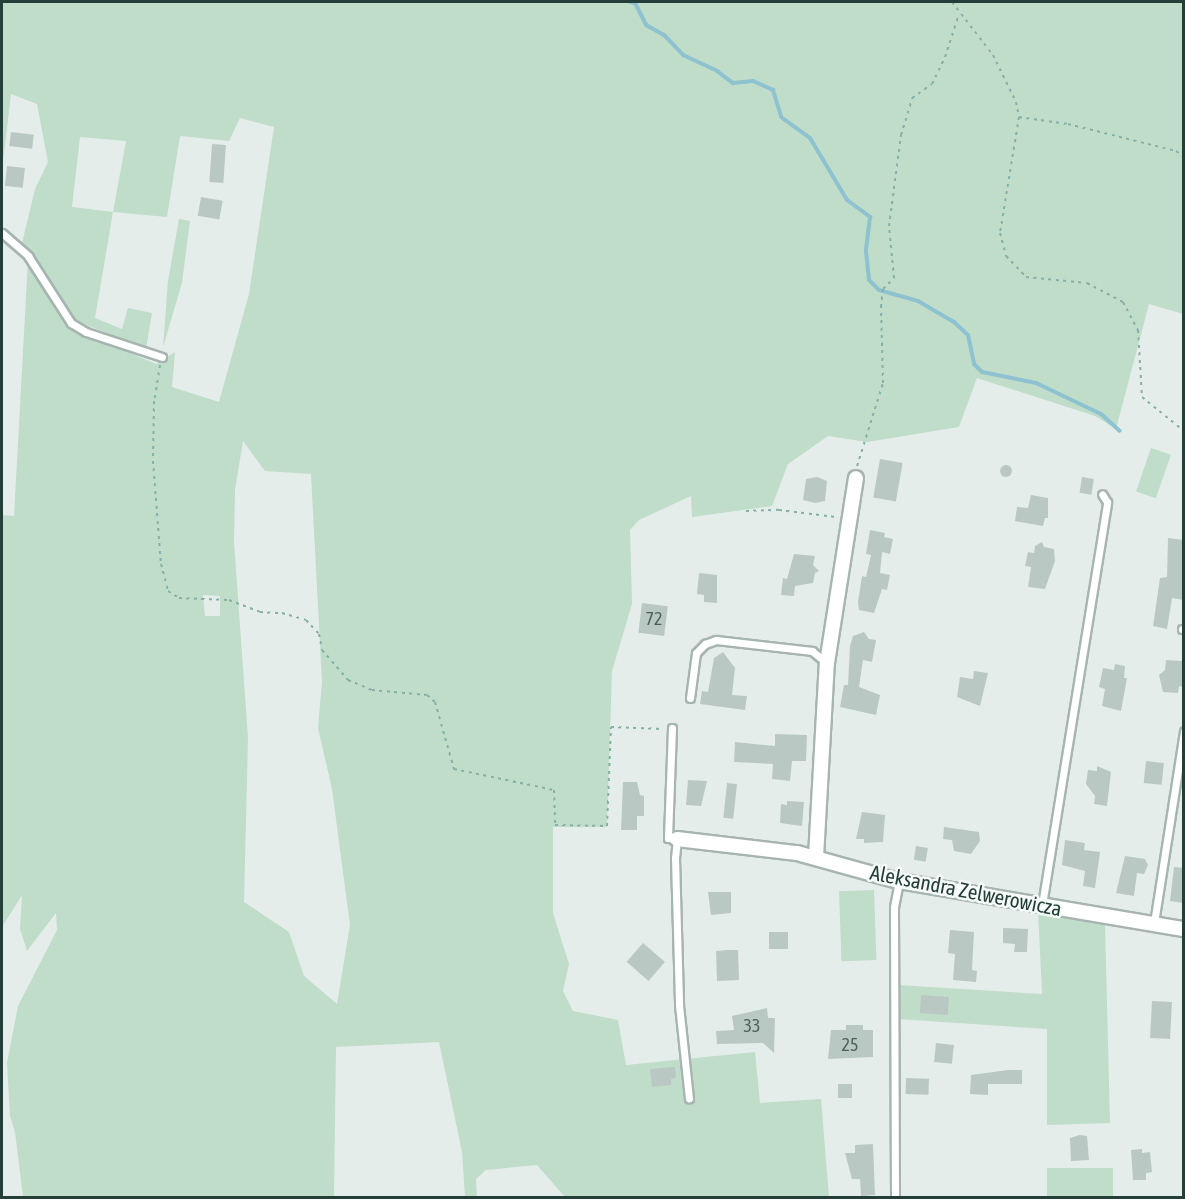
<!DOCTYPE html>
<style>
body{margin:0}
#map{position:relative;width:1185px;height:1199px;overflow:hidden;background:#e5edea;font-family:"Asap Condensed",sans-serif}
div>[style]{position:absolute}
.green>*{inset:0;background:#bfddc9;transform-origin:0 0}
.stream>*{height:4px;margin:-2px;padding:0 2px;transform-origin:2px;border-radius:2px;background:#8fc2d0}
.building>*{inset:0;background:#bac8c3;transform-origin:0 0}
.round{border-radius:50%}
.path>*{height:2px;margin-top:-1px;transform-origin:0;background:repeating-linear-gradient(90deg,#86b0a5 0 3px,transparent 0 7.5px)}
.roads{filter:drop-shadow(2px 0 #a7b5b1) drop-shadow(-2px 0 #a7b5b1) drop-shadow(0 2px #a7b5b1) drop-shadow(0 -2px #a7b5b1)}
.service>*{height:7px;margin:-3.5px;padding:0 3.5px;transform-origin:3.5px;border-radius:3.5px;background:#fff}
.minor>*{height:14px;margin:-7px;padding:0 7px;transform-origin:7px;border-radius:7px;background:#fff}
span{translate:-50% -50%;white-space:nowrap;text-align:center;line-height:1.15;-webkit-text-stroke:5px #f5faf8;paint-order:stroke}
.number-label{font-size:18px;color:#4a615c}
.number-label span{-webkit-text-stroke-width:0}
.street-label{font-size:21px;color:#243f39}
.frame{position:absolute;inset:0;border:3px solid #243f39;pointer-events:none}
</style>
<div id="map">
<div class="green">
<div style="clip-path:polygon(evenodd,2px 2px,1183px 2px,1183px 314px,1149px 304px,1116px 429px,1095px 416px,977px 378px,959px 427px,867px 442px,828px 436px,788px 464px,772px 506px,692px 517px,691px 496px,639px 520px,630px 530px,632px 604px,612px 671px,607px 827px,553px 827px,553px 913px,569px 964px,563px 991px,573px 1011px,618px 1020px,626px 1065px,755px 1052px,760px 1103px,821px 1099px,829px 1197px,565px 1197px,537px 1165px,486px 1170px,476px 1179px,477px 1197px,465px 1197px,462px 1152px,439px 1042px,336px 1047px,334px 1197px,23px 1197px,15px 1132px,10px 1116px,7px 1063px,18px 1006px,57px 930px,56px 913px,27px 951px,20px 929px,22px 895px,2px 927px,2px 515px,14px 516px,28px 260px,55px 308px,74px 329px,156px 364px,175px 352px,172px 387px,219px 402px,249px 294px,274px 127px,240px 118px,229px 141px,180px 136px,167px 217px,113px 212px,95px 318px,122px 329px,128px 308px,152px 313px,146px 349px,89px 326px,73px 318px,22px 243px,35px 189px,48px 162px,37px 104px,11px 94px,2px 170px,2px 2px,80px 137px,126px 141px,113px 212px,72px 207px,80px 137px,2px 2px,243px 441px,265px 471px,311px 474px,322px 682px,318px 728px,332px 789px,350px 925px,337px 1004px,304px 976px,289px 932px,244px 902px,248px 738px,234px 542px,235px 490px,243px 441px,2px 2px,203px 595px,220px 596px,220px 616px,205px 616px,203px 595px)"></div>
<div style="clip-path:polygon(179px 219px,190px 221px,182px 283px,163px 347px,168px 281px)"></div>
<div style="left:1151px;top:448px;width:21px;height:46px;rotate:19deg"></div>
<div style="left:874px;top:890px;width:70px;height:35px;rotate:88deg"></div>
<div style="clip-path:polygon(1038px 910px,1105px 923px,1110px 1123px,1047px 1125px,1047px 1029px,897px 1019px,898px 985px,1042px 994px)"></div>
<div style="left:1113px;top:1168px;width:29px;height:66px;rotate:90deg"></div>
</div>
<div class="stream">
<div style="left:630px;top:2px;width:5px;rotate:11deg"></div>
<div style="left:635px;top:3px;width:25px;rotate:63deg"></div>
<div style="left:646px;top:25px;width:21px;rotate:29deg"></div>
<div style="left:664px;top:35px;width:28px;rotate:46deg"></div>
<div style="left:683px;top:55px;width:38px;rotate:25deg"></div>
<div style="left:717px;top:71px;width:20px;rotate:37deg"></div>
<div style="left:733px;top:83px;width:20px;rotate:-6deg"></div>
<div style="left:753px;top:81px;width:22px;rotate:24deg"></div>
<div style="left:773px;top:90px;width:28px;rotate:73deg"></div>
<div style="left:781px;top:117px;width:36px;rotate:36deg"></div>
<div style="left:810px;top:138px;width:72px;rotate:59.2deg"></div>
<div style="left:847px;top:200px;width:29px;rotate:36deg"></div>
<div style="left:870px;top:217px;width:34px;rotate:97deg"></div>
<div style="left:866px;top:251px;width:29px;rotate:84deg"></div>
<div style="left:869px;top:280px;width:14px;rotate:45deg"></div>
<div style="left:879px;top:290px;width:41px;rotate:15.8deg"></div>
<div style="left:918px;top:301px;width:42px;rotate:30.3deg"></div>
<div style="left:954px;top:322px;width:19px;rotate:43deg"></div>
<div style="left:968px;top:335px;width:30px;rotate:78deg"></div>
<div style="left:974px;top:364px;width:11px;rotate:45deg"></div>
<div style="left:982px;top:372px;width:55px;rotate:11.5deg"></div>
<div style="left:1036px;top:383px;width:72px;rotate:25.5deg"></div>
<div style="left:1101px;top:414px;width:25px;rotate:42deg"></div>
</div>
<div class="building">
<div style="left:11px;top:132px;width:23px;height:14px;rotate:7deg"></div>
<div style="left:212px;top:144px;width:14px;height:38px;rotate:4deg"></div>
<div style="left:7px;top:166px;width:18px;height:20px;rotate:6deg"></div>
<div style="left:201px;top:197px;width:22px;height:19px;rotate:10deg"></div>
<div style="left:880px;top:459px;width:23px;height:39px;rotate:10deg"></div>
<div class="round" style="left:1000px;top:465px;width:12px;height:12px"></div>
<div style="clip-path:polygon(817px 477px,827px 481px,825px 501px,815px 503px,803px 500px,806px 479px)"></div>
<div style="left:1082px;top:477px;width:12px;height:16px;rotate:9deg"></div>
<div style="clip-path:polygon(1031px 495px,1048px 498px,1048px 518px,1045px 518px,1043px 526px,1015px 521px,1017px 507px,1028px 508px)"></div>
<div style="clip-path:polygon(870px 530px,885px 533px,884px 537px,893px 539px,890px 554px,882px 552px,880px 573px,890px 575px,887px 590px,882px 589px,874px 613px,859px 610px,858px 602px,862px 576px,866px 577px,871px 555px,866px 554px)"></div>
<div style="clip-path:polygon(1168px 538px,1184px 540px,1184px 600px,1172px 598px,1167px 629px,1153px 626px,1160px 578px,1167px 577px)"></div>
<div style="clip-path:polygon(1042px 542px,1044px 547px,1054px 549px,1055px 561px,1045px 589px,1028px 587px,1031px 567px,1025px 566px,1028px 552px,1034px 553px,1035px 546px)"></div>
<div style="clip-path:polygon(794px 554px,815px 556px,813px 565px,819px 571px,815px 573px,813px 583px,795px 586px,794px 596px,781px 595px,783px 578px,787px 579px)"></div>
<div style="clip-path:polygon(699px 573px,717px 575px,717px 603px,704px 602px,704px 595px,697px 594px)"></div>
<div style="left:642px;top:603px;width:26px;height:30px;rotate:7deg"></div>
<div style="clip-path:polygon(864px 632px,869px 639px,876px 640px,872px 662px,863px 660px,859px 687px,880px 695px,876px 715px,840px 707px,844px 685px,848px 685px,850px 646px,853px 636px)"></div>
<div style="clip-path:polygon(723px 652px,735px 668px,732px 695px,747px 696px,745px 710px,700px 704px,702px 691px,708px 692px,714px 658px)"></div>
<div style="clip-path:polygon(1166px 660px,1182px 661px,1184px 687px,1179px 686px,1178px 693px,1163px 692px,1159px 675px,1165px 670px)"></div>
<div style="clip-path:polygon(1115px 664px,1125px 666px,1124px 678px,1127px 678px,1121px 711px,1102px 706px,1105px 689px,1099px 687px,1103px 668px,1114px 670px)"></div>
<div style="clip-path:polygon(974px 671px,988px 673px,980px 706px,957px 697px,960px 677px,973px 679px)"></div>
<div style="clip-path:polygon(775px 734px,807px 735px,806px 761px,792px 761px,790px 781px,772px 779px,773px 764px,734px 762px,735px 742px,775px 746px)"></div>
<div style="left:1146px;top:761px;width:18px;height:22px;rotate:6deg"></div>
<div style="clip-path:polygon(1097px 766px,1111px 772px,1107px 806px,1094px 804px,1095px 796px,1086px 784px,1088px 770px,1097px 771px)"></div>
<div style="clip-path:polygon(688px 780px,707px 781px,701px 806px,686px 805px)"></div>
<div style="clip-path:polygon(623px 782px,637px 782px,640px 795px,644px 796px,644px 816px,637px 816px,637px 830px,621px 830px)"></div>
<div style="left:727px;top:783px;width:10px;height:35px;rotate:6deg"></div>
<div style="clip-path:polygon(787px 801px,804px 802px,802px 826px,780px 823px,781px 804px,787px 805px)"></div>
<div style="clip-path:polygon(862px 812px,885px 815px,883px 842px,864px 843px,864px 839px,856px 839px)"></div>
<div style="clip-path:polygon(944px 827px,979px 832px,980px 841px,971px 854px,954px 851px,952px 840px,943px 839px)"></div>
<div style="clip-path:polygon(1065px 840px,1085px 843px,1084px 850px,1100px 852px,1095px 888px,1083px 886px,1085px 871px,1062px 865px)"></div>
<div style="left:916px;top:846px;width:12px;height:14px;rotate:9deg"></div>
<div style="clip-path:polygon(1125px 856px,1145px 859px,1148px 865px,1144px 874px,1137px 873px,1134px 896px,1116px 893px)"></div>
<div style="clip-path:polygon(1174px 867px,1184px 868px,1183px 903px,1170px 901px)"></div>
<div style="clip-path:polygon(708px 892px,731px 892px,731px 913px,711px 915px)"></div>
<div style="clip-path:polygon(1003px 928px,1028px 929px,1027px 952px,1014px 952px,1015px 944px,1003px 943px)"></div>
<div style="clip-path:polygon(950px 930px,974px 932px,972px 970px,977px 971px,976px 982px,953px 980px,955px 954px,948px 953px)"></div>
<div style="left:769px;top:932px;width:19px;height:17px"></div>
<div style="left:643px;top:943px;width:29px;height:25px;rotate:41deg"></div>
<div style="clip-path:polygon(727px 950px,738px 950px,739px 980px,717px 981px,716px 951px)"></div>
<div style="left:921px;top:995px;width:28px;height:18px;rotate:4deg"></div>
<div style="left:1152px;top:1001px;width:20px;height:37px;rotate:3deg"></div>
<div style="clip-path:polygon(767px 1008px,768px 1018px,775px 1018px,774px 1053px,763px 1043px,717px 1044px,716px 1031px,734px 1030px,732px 1016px)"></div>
<div style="clip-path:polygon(846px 1025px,863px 1025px,863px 1030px,873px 1030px,873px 1057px,828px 1059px,831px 1030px,846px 1030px)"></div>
<div style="left:936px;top:1043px;width:18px;height:19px;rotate:6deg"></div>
<div style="clip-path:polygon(675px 1067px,676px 1078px,671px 1079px,671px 1085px,652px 1087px,650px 1069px)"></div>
<div style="clip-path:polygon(1008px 1070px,1022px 1070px,1022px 1084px,988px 1084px,988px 1095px,970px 1094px,971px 1075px)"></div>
<div style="left:906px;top:1078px;width:23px;height:16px;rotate:2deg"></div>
<div style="left:838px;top:1084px;width:14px;height:14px"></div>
<div style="clip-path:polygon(1080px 1135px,1087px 1136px,1089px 1160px,1071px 1161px,1070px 1138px)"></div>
<div style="clip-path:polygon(873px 1144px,875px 1195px,861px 1196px,860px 1179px,852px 1179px,845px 1153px,855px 1153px,855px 1145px)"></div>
<div style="clip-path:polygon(1142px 1149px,1142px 1153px,1150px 1152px,1152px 1172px,1146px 1173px,1146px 1180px,1133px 1180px,1131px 1150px)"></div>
</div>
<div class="path">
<div style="left:952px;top:2px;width:67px;rotate:52.3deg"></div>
<div style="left:993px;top:55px;width:52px;rotate:63.9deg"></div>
<div style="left:1016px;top:102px;width:15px;rotate:79deg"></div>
<div style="left:1019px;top:117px;width:118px;rotate:99.3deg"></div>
<div style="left:1000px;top:233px;width:24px;rotate:75deg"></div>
<div style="left:1006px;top:256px;width:29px;rotate:46deg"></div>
<div style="left:1026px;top:277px;width:61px;rotate:5.6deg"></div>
<div style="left:1087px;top:283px;width:41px;rotate:27.8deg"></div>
<div style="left:1123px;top:302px;width:32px;rotate:62deg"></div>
<div style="left:1138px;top:330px;width:67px;rotate:86.6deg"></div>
<div style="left:1142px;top:397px;width:54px;rotate:39deg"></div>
<div style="left:1019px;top:117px;width:49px;rotate:8.1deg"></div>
<div style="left:1068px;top:124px;width:111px;rotate:14deg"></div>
<div style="left:1176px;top:151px;width:10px;rotate:37deg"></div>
<div style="left:160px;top:365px;width:36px;rotate:99deg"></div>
<div style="left:154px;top:401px;width:60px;rotate:91deg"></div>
<div style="left:153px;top:461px;width:103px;rotate:85.6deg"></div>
<div style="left:161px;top:564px;width:28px;rotate:75deg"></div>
<div style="left:168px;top:591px;width:13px;rotate:32deg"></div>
<div style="left:179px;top:598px;width:50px;rotate:2.3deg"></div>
<div style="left:229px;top:600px;width:33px;rotate:21deg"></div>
<div style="left:260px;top:612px;width:22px;rotate:3deg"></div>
<div style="left:282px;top:613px;width:25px;rotate:16deg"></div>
<div style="left:306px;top:620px;width:19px;rotate:47deg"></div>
<div style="left:319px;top:634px;width:16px;rotate:79deg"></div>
<div style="left:322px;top:650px;width:40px;rotate:49deg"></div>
<div style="left:348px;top:680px;width:26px;rotate:23deg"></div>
<div style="left:372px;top:690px;width:55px;rotate:5.2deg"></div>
<div style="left:427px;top:695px;width:11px;rotate:41deg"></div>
<div style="left:435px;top:702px;width:70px;rotate:74.2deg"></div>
<div style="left:454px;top:769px;width:102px;rotate:11.9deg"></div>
<div style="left:554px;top:790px;width:35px;rotate:88deg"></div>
<div style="left:555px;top:825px;width:52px;rotate:1.1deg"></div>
<div style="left:607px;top:826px;width:99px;rotate:-87.7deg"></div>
<div style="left:611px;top:727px;width:52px;rotate:2.2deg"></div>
<div style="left:857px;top:466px;width:87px;rotate:-72.6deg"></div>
<div style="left:883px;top:383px;width:76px;rotate:-91.5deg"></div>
<div style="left:881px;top:307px;width:18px;rotate:-84deg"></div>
<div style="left:883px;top:289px;width:16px;rotate:-45deg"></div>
<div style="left:894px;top:278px;width:52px;rotate:-95.5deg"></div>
<div style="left:889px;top:226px;width:92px;rotate:-82.5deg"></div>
<div style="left:901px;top:135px;width:39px;rotate:-73deg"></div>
<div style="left:912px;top:98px;width:24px;rotate:-35deg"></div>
<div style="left:932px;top:84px;width:30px;rotate:-64deg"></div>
<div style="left:945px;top:57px;width:45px;rotate:-72deg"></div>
<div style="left:746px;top:511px;width:33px;rotate:-2deg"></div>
<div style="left:779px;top:510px;width:57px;rotate:7deg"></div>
</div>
<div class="roads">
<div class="service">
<div style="left:2px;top:233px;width:35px;rotate:41deg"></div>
<div style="left:28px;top:256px;width:80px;rotate:57.3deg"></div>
<div style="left:71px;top:323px;width:17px;rotate:31deg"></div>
<div style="left:86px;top:332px;width:80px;rotate:18.2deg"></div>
<div style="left:1182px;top:629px;width:2px"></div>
<div style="left:690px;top:698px;width:45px;rotate:-82.4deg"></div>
<div style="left:696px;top:653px;width:13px;rotate:-45deg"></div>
<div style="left:705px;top:644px;width:12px;rotate:-20deg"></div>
<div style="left:716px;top:640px;width:97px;rotate:6.5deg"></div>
<div style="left:812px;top:651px;width:19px;rotate:39deg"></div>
<div style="left:672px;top:728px;width:110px;rotate:92.1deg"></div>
<div style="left:668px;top:838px;width:9px;rotate:6deg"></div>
<div style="left:677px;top:839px;width:19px;rotate:96deg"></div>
<div style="left:675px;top:858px;width:147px;rotate:88.4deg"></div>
<div style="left:679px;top:1005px;width:94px;rotate:83.9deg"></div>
<div style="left:1042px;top:905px;width:408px;rotate:-80.8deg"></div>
<div style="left:1107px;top:502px;width:9px;rotate:-122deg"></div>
<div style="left:1154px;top:923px;width:194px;rotate:-81.1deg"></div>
<div style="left:895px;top:1198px;width:291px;rotate:-90.2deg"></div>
<div style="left:894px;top:907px;width:26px;rotate:-79deg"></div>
</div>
<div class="minor">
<div style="left:677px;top:839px;width:121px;rotate:6.7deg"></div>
<div style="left:797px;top:853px;width:106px;rotate:15.4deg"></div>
<div style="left:899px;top:881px;width:289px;rotate:9.6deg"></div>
<div style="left:816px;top:857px;width:194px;rotate:-86.8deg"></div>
<div style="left:827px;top:663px;width:187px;rotate:-81.1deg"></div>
</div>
</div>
<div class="number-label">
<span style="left:654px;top:619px">72</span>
<span style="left:752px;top:1026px">33</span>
<span style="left:850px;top:1045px">25</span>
</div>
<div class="street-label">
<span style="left:966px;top:890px;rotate:11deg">Aleksandra Zelwerowicza</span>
</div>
<div class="frame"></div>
</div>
